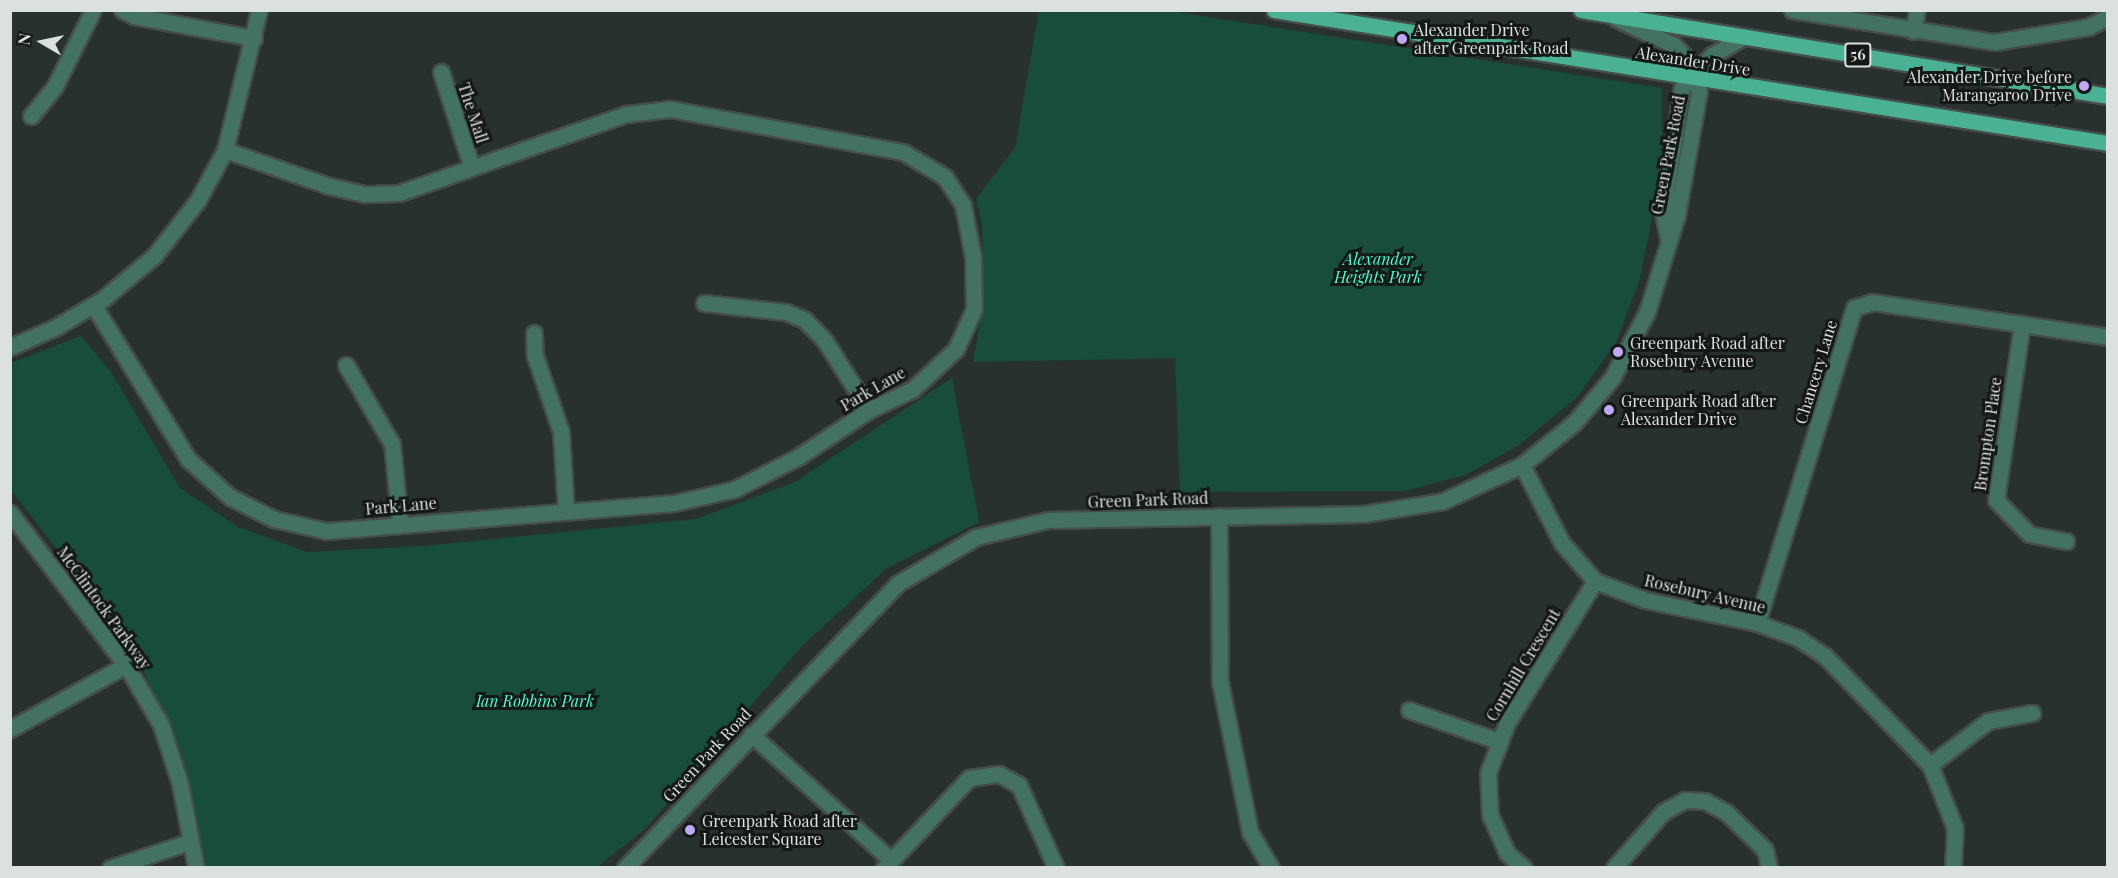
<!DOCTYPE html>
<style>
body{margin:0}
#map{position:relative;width:2118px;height:878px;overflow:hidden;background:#28312e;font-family:"Playfair Display",serif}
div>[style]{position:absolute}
.green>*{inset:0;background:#184d3e}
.roads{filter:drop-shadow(2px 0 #454d4a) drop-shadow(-2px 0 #454d4a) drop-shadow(0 2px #454d4a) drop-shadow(0 -2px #454d4a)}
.minor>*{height:15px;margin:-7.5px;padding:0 7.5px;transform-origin:7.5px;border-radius:7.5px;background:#437162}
.primary>*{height:15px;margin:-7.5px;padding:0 7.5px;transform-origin:7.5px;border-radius:7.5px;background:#4ab194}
.dots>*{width:16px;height:16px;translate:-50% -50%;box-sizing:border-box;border:3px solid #141816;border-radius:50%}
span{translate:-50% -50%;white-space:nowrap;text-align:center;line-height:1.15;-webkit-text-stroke:6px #141816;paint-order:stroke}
.shield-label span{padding:2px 4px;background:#141816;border:2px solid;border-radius:4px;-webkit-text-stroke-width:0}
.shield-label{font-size:15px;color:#dbe1df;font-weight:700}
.poi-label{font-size:16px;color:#dbe1df}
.left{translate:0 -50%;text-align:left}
.right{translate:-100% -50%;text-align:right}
.street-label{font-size:16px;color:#dbe1df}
.park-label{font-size:16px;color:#4dfbcd;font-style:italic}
.frame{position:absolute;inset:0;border:12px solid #dbe1df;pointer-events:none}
.north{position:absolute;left:12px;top:12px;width:60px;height:60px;-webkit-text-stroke:4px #141816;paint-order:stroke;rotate:279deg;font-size:16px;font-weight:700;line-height:24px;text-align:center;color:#dbe1df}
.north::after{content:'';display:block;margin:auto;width:21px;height:27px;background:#dbe1df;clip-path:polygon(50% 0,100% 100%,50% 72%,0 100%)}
</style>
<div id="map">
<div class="green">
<div style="clip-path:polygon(1039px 11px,1170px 11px,1662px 88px,1662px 167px,1640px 278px,1617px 341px,1577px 397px,1519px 445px,1465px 475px,1405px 491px,1180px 492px,1175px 358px,973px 362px,984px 301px,982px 224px,976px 199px,1015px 148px)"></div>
<div style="clip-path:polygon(81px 336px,111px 372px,180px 488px,238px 527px,307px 552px,423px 546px,696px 519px,795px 482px,952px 378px,979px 522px,887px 568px,802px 646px,645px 829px,597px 867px,207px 868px,181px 752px,132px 646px,11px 490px,11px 363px)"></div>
</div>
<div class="roads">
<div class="minor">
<div style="left:122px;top:10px;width:13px;rotate:27deg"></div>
<div style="left:134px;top:16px;width:122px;rotate:10.4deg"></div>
<div style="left:1792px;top:10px;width:205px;rotate:9deg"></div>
<div style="left:1994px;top:42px;width:95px;rotate:-9.1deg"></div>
<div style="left:2088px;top:27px;width:22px;rotate:-27deg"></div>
<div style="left:1913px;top:31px;width:21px;rotate:-79deg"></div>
<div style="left:441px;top:72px;width:98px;rotate:72.1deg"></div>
<div style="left:31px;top:116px;width:38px;rotate:-51deg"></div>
<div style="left:55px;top:86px;width:85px;rotate:-63.4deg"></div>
<div style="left:1668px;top:238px;width:26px;rotate:-101deg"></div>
<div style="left:1663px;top:212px;width:126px;rotate:-81.4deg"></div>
<div style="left:1682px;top:87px;width:44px;rotate:-46.8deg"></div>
<div style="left:1712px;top:55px;width:36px;rotate:-30deg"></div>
<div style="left:704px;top:303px;width:82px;rotate:6.3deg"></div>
<div style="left:786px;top:312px;width:21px;rotate:23deg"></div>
<div style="left:805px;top:320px;width:29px;rotate:46deg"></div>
<div style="left:825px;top:341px;width:82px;rotate:57.5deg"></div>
<div style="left:94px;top:306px;width:180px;rotate:58.4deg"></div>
<div style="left:188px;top:459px;width:57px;rotate:42.1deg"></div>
<div style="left:230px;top:497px;width:49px;rotate:26.6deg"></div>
<div style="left:274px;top:519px;width:54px;rotate:12.8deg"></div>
<div style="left:327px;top:531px;width:348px;rotate:-4.6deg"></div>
<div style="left:674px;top:503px;width:63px;rotate:-12.9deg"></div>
<div style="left:735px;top:489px;width:71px;rotate:-26.9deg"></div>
<div style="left:798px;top:457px;width:85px;rotate:-33.5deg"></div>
<div style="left:869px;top:410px;width:49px;rotate:-25.5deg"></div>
<div style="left:913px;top:389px;width:59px;rotate:-42.9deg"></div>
<div style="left:956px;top:349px;width:44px;rotate:-65.8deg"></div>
<div style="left:974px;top:309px;width:52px;rotate:-91.1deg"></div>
<div style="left:973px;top:257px;width:53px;rotate:-100.9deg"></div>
<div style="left:963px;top:205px;width:33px;rotate:-123deg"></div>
<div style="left:945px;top:177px;width:49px;rotate:-149.2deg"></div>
<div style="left:903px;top:152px;width:237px;rotate:-169.5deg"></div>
<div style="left:670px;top:109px;width:44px;rotate:173.5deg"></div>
<div style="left:626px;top:114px;width:240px;rotate:160.8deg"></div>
<div style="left:399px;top:193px;width:35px;rotate:178deg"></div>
<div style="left:364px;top:194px;width:36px;rotate:-167deg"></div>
<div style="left:329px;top:186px;width:110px;rotate:-160.9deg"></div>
<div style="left:2022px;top:324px;width:178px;rotate:98.4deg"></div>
<div style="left:1996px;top:500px;width:47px;rotate:45.9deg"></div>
<div style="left:2029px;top:534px;width:38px;rotate:11deg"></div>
<div style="left:534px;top:333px;width:23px;rotate:88deg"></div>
<div style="left:535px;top:356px;width:80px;rotate:71.1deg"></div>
<div style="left:561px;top:432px;width:79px;rotate:86.4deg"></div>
<div style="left:10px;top:347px;width:50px;rotate:-23.5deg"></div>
<div style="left:56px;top:327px;width:55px;rotate:-30.8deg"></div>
<div style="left:103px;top:299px;width:68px;rotate:-40.2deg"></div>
<div style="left:155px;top:255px;width:70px;rotate:-52deg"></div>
<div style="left:198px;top:200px;width:57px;rotate:-61.6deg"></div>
<div style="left:225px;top:150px;width:144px;rotate:-76.3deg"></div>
<div style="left:346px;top:365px;width:91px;rotate:59.8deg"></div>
<div style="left:392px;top:444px;width:80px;rotate:84.3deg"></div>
<div style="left:1522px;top:465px;width:88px;rotate:62.9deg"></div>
<div style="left:1562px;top:543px;width:50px;rotate:49deg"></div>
<div style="left:1595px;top:581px;width:53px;rotate:20.8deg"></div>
<div style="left:1645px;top:600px;width:114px;rotate:11.6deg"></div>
<div style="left:1757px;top:623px;width:44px;rotate:20.1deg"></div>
<div style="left:1798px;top:638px;width:32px;rotate:34deg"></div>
<div style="left:1825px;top:656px;width:151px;rotate:46.1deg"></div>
<div style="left:1930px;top:765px;width:68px;rotate:68.4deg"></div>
<div style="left:1955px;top:828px;width:40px;rotate:92.9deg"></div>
<div style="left:10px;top:513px;width:191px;rotate:52.7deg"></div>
<div style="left:126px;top:665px;width:69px;rotate:59.7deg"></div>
<div style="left:161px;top:725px;width:62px;rotate:72.1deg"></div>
<div style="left:180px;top:784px;width:86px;rotate:79.2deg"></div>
<div style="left:1219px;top:516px;width:166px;rotate:89.7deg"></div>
<div style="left:1220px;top:682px;width:153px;rotate:78.7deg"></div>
<div style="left:1250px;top:832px;width:42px;rotate:59.7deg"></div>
<div style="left:1757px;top:623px;width:330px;rotate:-72.9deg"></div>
<div style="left:1854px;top:308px;width:19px;rotate:-18deg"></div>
<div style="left:1872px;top:302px;width:239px;rotate:8.4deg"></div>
<div style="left:1409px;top:710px;width:94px;rotate:19.2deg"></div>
<div style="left:10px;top:729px;width:132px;rotate:-28.9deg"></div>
<div style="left:751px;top:734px;width:188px;rotate:42deg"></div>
<div style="left:1930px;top:765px;width:73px;rotate:-37.2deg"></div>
<div style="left:1988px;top:721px;width:45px;rotate:-10.3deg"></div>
<div style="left:110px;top:868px;width:83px;rotate:-18.2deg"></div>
<div style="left:625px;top:868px;width:393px;rotate:-46.2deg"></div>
<div style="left:897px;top:584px;width:92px;rotate:-30.7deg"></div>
<div style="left:976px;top:537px;width:74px;rotate:-13.3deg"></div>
<div style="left:1048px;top:520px;width:315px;rotate:-1.1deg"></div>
<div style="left:1363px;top:514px;width:81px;rotate:-9.2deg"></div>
<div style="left:1443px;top:501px;width:87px;rotate:-24.5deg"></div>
<div style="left:1522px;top:465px;width:67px;rotate:-38.9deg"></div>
<div style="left:1574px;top:423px;width:59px;rotate:-49.8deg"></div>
<div style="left:1612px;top:378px;width:75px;rotate:-62.1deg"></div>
<div style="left:1647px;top:312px;width:102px;rotate:-72.8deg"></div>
<div style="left:1677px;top:215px;width:126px;rotate:-79.9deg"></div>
<div style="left:1699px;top:91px;width:35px;rotate:-112deg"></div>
<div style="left:1686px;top:58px;width:18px;rotate:-133deg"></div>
<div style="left:1674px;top:45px;width:63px;rotate:-155.5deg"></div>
<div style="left:884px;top:868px;width:124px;rotate:-46.6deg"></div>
<div style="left:969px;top:778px;width:30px;rotate:-8deg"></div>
<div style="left:999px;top:774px;width:23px;rotate:29deg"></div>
<div style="left:1019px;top:785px;width:91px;rotate:66deg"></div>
<div style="left:1524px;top:868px;width:23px;rotate:-139deg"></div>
<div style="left:1507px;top:853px;width:42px;rotate:-114.1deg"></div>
<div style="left:1490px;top:815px;width:42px;rotate:-92.7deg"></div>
<div style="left:1488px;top:773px;width:53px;rotate:-69.2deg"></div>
<div style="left:1507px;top:723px;width:167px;rotate:-58.2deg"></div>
<div style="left:1614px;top:868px;width:74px;rotate:-48.8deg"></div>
<div style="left:1663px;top:812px;width:25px;rotate:-29deg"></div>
<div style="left:1685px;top:800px;width:20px;rotate:3deg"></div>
<div style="left:1705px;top:801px;width:24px;rotate:28deg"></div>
<div style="left:1726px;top:812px;width:54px;rotate:44.3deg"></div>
<div style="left:1765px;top:850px;width:18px;rotate:77deg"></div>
</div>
<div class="primary">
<div style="left:1274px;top:10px;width:845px;rotate:9.06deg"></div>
<div style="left:1581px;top:10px;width:534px;rotate:9.27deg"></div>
</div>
</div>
<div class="dots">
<div style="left:1402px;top:39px;background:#c0a8f4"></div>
<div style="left:2084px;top:86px;background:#c0a8f4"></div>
<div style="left:1618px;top:352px;background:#c0a8f4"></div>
<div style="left:1609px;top:410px;background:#c0a8f4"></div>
<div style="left:690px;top:830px;background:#c0a8f4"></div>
</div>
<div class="shield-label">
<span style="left:1858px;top:55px">56</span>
</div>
<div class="poi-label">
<span class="left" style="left:1414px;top:39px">Alexander Drive<br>after Greenpark Road</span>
<span class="right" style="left:2072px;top:86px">Alexander Drive before<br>Marangaroo Drive</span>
<span class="left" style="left:1630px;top:352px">Greenpark Road after<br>Rosebury Avenue</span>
<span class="left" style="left:1621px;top:410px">Greenpark Road after<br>Alexander Drive</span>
<span class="left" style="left:702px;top:830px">Greenpark Road after<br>Leicester Square</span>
</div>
<div class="street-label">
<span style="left:1693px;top:61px;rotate:9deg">Alexander Drive</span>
<span style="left:473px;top:113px;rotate:72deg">The Mall</span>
<span style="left:1668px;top:155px;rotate:-79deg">Green Park Road</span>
<span style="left:1816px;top:372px;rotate:-73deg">Chancery Lane</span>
<span style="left:873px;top:389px;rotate:-30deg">Park Lane</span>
<span style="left:1988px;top:434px;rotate:-82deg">Brompton Place</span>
<span style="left:1148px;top:500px;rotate:-2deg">Green Park Road</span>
<span style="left:401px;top:506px;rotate:-5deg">Park Lane</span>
<span style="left:1705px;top:594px;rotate:13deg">Rosebury Avenue</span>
<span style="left:104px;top:608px;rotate:54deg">McClintock Parkway</span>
<span style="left:1523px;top:665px;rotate:-59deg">Cornhill Crescent</span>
<span style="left:707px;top:755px;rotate:-47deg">Green Park Road</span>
</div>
<div class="park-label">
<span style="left:1378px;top:268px">Alexander<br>Heights Park</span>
<span style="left:535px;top:701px">Ian Robbins Park</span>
</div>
<div class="frame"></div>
<div class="north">N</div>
</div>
